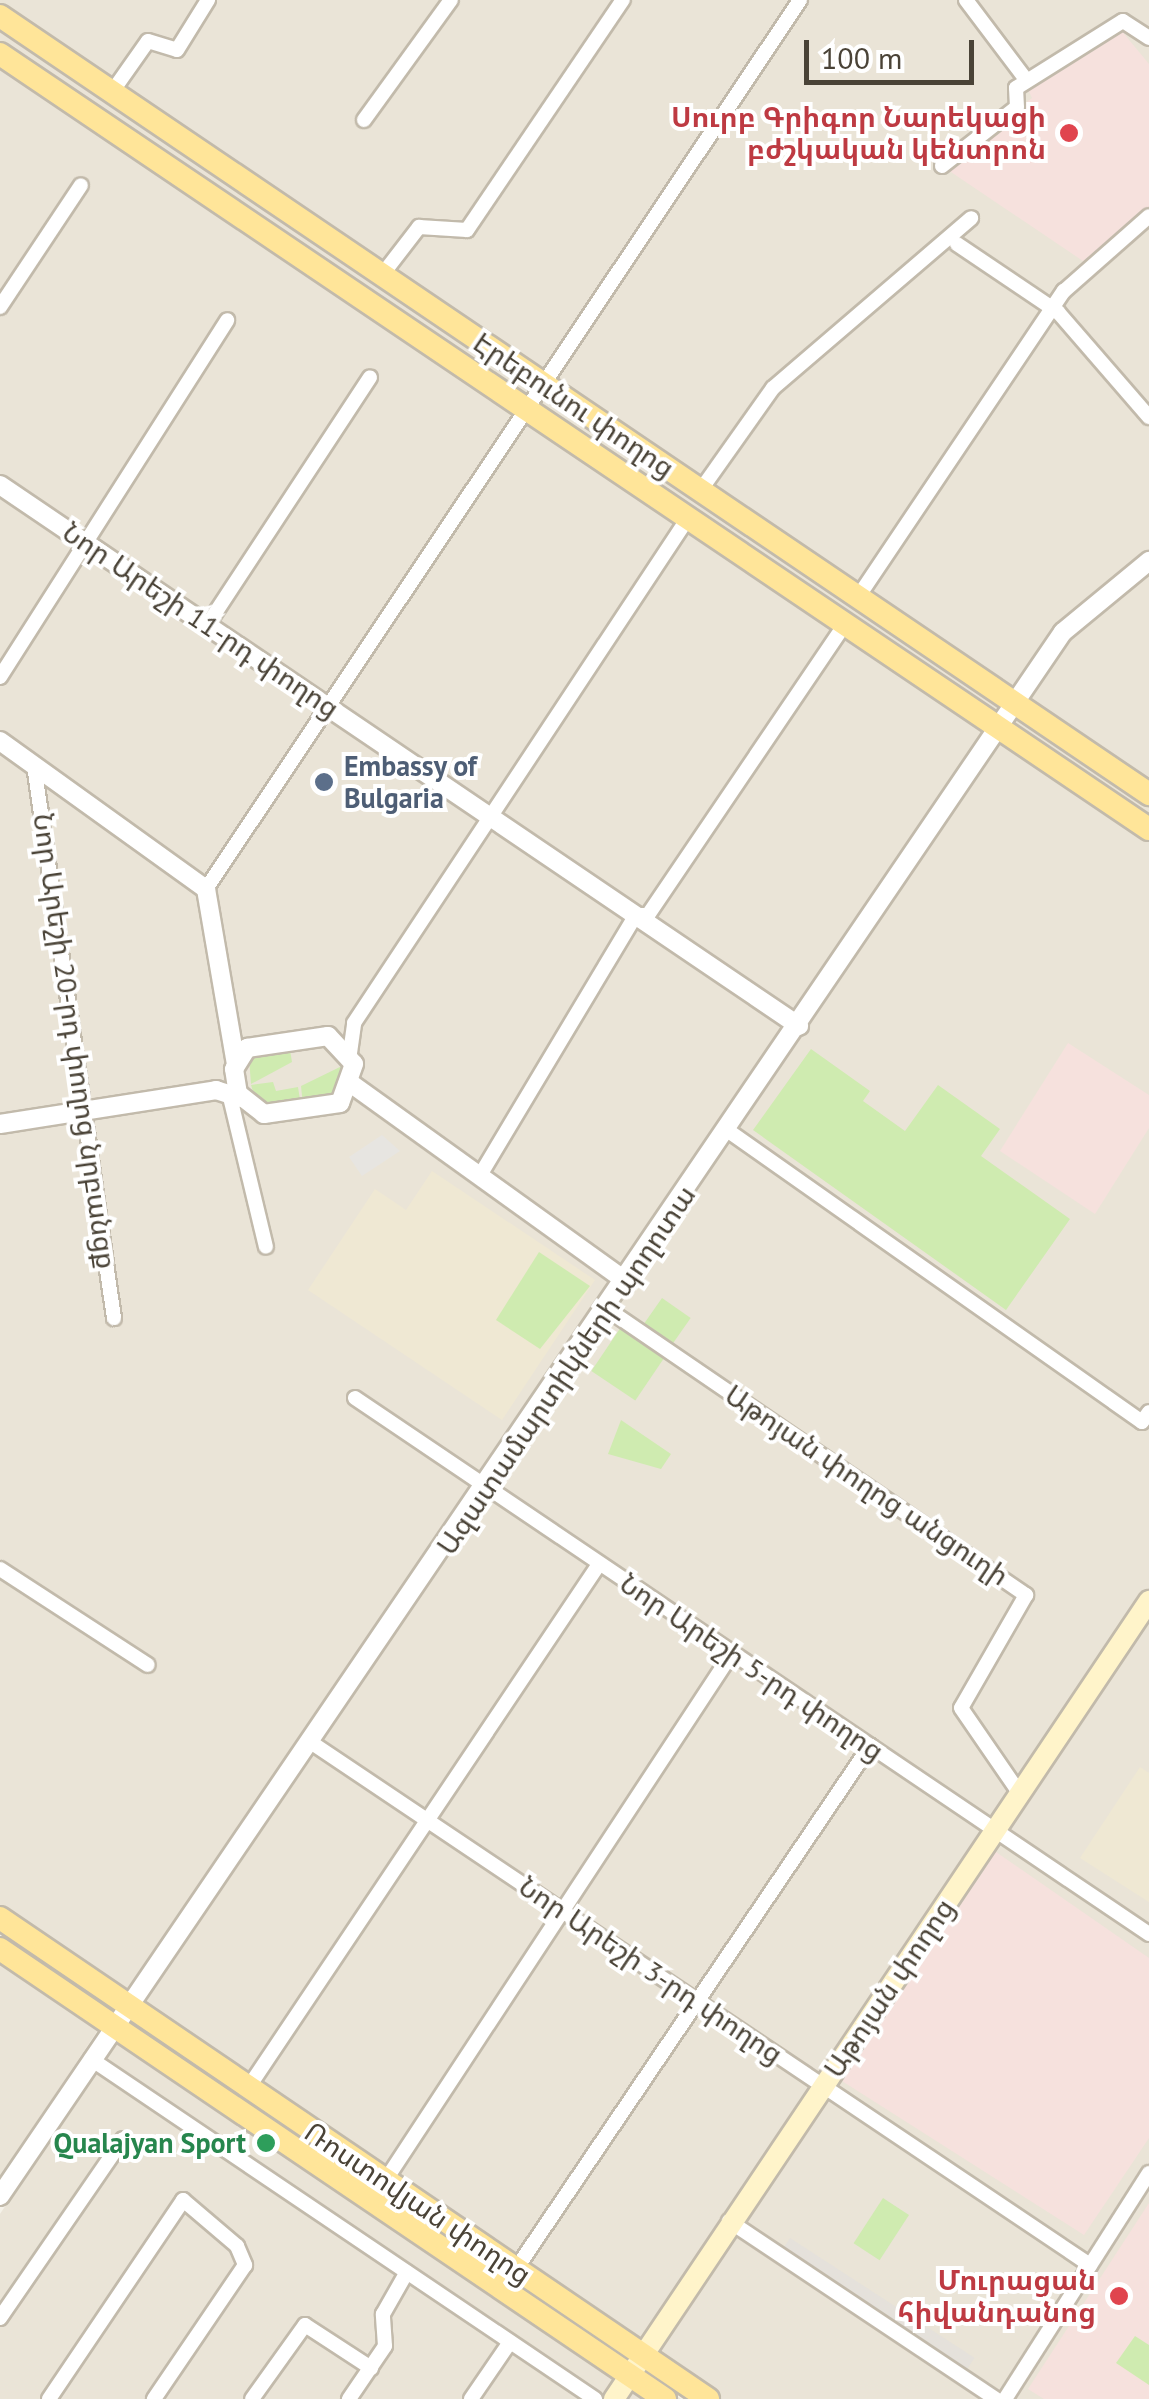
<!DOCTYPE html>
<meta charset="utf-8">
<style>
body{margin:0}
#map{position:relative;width:1149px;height:2399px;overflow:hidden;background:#f5f2e9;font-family:"PT Sans","Noto Sans Armenian",sans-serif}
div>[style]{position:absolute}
.residential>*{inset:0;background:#eae4d7}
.industrial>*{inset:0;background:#e5e1db;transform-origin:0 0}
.education>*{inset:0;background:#efe8d3}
.medical>*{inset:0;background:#f6e1dd}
.green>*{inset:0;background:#cfebb0;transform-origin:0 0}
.parking>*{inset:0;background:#e7e5e1}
.roads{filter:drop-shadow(2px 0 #c2baab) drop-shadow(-2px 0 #c2baab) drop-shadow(0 2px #c2baab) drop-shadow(0 -2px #c2baab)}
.minor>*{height:14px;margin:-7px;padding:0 7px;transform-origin:7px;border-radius:7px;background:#fff}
.tertiary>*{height:18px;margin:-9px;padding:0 9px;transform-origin:9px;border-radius:9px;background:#fff}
.secondary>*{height:20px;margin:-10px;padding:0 10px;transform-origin:10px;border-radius:10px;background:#fff4ca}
.primary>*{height:22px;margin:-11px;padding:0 11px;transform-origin:11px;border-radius:11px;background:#ffe599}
.dots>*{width:28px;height:28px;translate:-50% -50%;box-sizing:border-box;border:5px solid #fff;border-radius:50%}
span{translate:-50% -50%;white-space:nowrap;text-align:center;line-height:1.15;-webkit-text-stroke:8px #fff;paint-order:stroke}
.health-label{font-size:28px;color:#be3a42;font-weight:700}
.right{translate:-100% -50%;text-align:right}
.street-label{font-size:28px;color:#4a4337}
.service-label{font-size:28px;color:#4e5e75;font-weight:700}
.left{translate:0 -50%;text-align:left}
.leisure-label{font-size:28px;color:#27864d;font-weight:700}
.scale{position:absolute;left:804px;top:40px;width:170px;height:45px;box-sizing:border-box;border:5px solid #4a4337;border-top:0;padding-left:12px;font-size:30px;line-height:35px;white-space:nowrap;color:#4a4337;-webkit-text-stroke:8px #fff;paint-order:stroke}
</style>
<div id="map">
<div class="residential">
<div style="clip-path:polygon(0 0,1149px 0,1149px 2399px,695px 2399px,0 1930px)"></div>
<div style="clip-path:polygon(0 1959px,100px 2027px,0 2177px)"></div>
<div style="clip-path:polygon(126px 2025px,681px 2399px,0 2399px,0 2214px)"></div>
</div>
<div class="industrial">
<div style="left:790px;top:2238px;width:220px;height:13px;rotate:33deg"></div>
</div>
<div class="education">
<div style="clip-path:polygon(432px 1171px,595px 1280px,502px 1420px,308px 1290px,375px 1189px,406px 1210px)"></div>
<div style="clip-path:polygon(1140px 1767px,1149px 1773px,1149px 1902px,1080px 1858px)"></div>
</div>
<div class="medical">
<div style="clip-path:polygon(1120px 29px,1149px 64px,1149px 208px,1083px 261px,945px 168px,1032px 98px,1026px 85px)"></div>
<div style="clip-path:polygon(1068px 1043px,1149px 1095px,1149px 1128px,1095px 1214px,1000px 1151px)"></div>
<div style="clip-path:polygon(996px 1852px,1149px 1958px,1149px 2138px,1084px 2235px,842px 2081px)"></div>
<div style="clip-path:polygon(1149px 2203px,1149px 2399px,1044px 2399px,1028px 2389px)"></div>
</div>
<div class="green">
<div style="clip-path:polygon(289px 1044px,292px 1062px,251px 1084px,249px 1058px)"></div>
<div style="clip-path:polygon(811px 1049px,870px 1091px,863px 1101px,905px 1131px,938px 1085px,1000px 1129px,981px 1156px,1070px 1219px,1006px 1310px,753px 1130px)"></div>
<div style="clip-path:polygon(342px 1066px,342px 1092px,303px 1105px,301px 1086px)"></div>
<div style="clip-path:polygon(273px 1082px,276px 1091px,298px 1087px,301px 1106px,257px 1104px,251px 1085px)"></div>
<div style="clip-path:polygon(539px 1252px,590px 1286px,540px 1349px,496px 1320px)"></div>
<div style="left:662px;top:1298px;width:35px;height:36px;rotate:35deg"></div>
<div style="left:621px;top:1327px;width:53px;height:53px;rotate:34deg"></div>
<div style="clip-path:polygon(621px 1420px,671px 1454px,661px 1469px,608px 1454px)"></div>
<div style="left:883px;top:2198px;width:31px;height:54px;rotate:33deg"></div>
<div style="clip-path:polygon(1135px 2336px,1149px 2345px,1149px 2385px,1116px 2363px)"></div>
</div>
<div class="parking">
<div style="clip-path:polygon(382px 1135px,400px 1151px,362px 1176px,349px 1157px)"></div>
</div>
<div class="roads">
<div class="minor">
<div style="left:966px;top:0;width:101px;rotate:53deg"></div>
<div style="left:112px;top:92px;width:62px;rotate:-54.8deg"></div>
<div style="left:148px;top:41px;width:30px;rotate:17deg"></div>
<div style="left:177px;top:50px;width:59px;rotate:-58.2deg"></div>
<div style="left:364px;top:120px;width:148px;rotate:-54.1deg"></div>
<div style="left:942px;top:166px;width:95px;rotate:-38.2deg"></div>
<div style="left:1017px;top:107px;width:19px;rotate:-93deg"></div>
<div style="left:1016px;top:88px;width:126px;rotate:-32.1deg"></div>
<div style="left:1123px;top:21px;width:31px;rotate:33deg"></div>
<div style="left:957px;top:244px;width:122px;rotate:34deg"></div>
<div style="left:1058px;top:312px;width:139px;rotate:49.1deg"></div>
<div style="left:382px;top:275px;width:61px;rotate:-52.4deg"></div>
<div style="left:419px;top:227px;width:48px;rotate:3.6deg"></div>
<div style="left:467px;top:230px;width:278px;rotate:-55.9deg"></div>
<div style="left:0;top:307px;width:146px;rotate:-56.4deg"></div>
<div style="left:700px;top:491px;width:126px;rotate:-54.7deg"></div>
<div style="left:773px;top:388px;width:261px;rotate:-40.6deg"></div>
<div style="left:858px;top:597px;width:369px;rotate:-56.1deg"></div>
<div style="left:1064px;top:291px;width:113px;rotate:-41.4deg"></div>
<div style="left:208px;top:624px;width:295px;rotate:-56.7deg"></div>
<div style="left:0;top:677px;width:423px;rotate:-57.5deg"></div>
<div style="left:34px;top:765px;width:559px;rotate:81.77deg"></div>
<div style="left:206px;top:889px;width:1069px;rotate:-56.25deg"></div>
<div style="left:350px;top:1053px;width:30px;rotate:-82deg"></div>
<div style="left:354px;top:1023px;width:605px;rotate:-56.52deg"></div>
<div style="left:229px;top:1093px;width:158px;rotate:76.5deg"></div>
<div style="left:727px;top:1130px;width:507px;rotate:35.13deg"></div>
<div style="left:1142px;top:1422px;width:12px;rotate:-55deg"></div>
<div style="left:479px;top:1177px;width:305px;rotate:-59.1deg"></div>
<div style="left:636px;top:915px;width:12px"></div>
<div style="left:648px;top:915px;width:351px;rotate:-55.9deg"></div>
<div style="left:610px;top:1311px;width:504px;rotate:34.32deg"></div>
<div style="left:1026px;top:1595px;width:130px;rotate:119.9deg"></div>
<div style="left:961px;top:1708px;width:104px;rotate:55.5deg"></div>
<div style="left:355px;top:1398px;width:958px;rotate:34.02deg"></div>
<div style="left:0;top:1569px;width:176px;rotate:33deg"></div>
<div style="left:312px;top:1743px;width:937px;rotate:33.86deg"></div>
<div style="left:91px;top:2059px;width:608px;rotate:34deg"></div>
<div style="left:248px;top:2088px;width:631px;rotate:-56.18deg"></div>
<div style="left:385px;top:2181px;width:632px;rotate:-56.69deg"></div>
<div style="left:729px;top:2221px;width:321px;rotate:33.7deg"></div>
<div style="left:516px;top:2269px;width:632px;rotate:-55.91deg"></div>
<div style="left:0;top:2318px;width:217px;rotate:-55.5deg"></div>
<div style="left:49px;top:2399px;width:240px;rotate:-56deg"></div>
<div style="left:183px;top:2200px;width:71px;rotate:40.4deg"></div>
<div style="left:237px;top:2246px;width:21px;rotate:67deg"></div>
<div style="left:245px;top:2265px;width:162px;rotate:124.2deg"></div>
<div style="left:252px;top:2399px;width:91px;rotate:-54.4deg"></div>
<div style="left:305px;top:2325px;width:79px;rotate:33.1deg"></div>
<div style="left:349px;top:2399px;width:64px;rotate:-55.8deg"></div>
<div style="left:385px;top:2346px;width:32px;rotate:-94deg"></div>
<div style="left:383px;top:2314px;width:48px;rotate:-60.3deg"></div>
<div style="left:471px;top:2399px;width:69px;rotate:-55.6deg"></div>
<div style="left:1005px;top:2399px;width:268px;rotate:-57.5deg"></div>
</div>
<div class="tertiary">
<div style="left:0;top:485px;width:965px;rotate:34.1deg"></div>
<div style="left:0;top:741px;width:254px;rotate:35.7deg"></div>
<div style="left:206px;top:889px;width:178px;rotate:80.3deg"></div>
<div style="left:328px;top:1036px;width:38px;rotate:47deg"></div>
<div style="left:354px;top:1064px;width:41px;rotate:109.7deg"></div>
<div style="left:340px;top:1103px;width:77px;rotate:171.8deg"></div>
<div style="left:264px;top:1114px;width:33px;rotate:-142deg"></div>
<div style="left:238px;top:1094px;width:25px;rotate:-99deg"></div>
<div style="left:234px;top:1069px;width:25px;rotate:-58deg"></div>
<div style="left:247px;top:1048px;width:82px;rotate:-8.4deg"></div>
<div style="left:353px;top:1085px;width:337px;rotate:35.7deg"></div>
<div style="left:0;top:1124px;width:219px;rotate:-8.9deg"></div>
<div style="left:216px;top:1090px;width:25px;rotate:18deg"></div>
<div style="left:0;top:2196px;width:1891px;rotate:-55.8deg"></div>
<div style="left:1063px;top:632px;width:112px;rotate:-39.5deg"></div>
</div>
<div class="secondary">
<div style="left:614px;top:2399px;width:961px;rotate:-56.16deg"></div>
</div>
<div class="primary">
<div style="left:0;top:16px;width:1388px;rotate:34.1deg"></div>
<div style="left:0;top:54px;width:1386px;rotate:34deg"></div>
<div style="left:0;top:1918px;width:856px;rotate:34.19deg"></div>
<div style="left:0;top:1949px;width:803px;rotate:34.09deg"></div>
</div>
</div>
<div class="dots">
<div style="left:1069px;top:133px;background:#e0444e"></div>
<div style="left:324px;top:782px;background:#5c6f8a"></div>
<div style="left:266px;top:2143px;background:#2e9e5b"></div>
<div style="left:1119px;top:2296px;background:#e0444e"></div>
</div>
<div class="health-label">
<span class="right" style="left:1046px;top:133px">Սուրբ Գրիգոր Նարեկացի<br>բժշկական կենտրոն</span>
<span class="right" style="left:1096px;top:2296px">Մուրացան<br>հիվանդանոց</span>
</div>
<div class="street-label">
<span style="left:574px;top:405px;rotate:34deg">Էրեբունու փողոց</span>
<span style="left:201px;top:620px;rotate:34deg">Նոր Արեշի 11-րդ փողոց</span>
<span style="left:75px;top:1041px;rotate:82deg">Նոր Արեշի 20-րդ փողոց նրբանցք</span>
<span style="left:566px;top:1370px;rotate:-56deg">Ազատամարտիկների պողոտա</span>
<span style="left:867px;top:1485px;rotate:34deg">Աթոյան փողոց անցուղի</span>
<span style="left:752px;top:1667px;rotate:34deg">Նոր Արեշի 5-րդ փողոց</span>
<span style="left:651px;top:1970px;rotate:34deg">Նոր Արեշի 3-րդ փողոց</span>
<span style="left:889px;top:1988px;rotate:-56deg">Աթոյան փողոց</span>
<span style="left:418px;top:2203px;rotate:34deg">Ռոստովյան փողոց</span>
</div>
<div class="service-label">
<span class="left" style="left:344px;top:782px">Embassy of<br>Bulgaria</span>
</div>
<div class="leisure-label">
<span class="right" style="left:246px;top:2143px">Qualajyan Sport</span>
</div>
<div class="scale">100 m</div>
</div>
